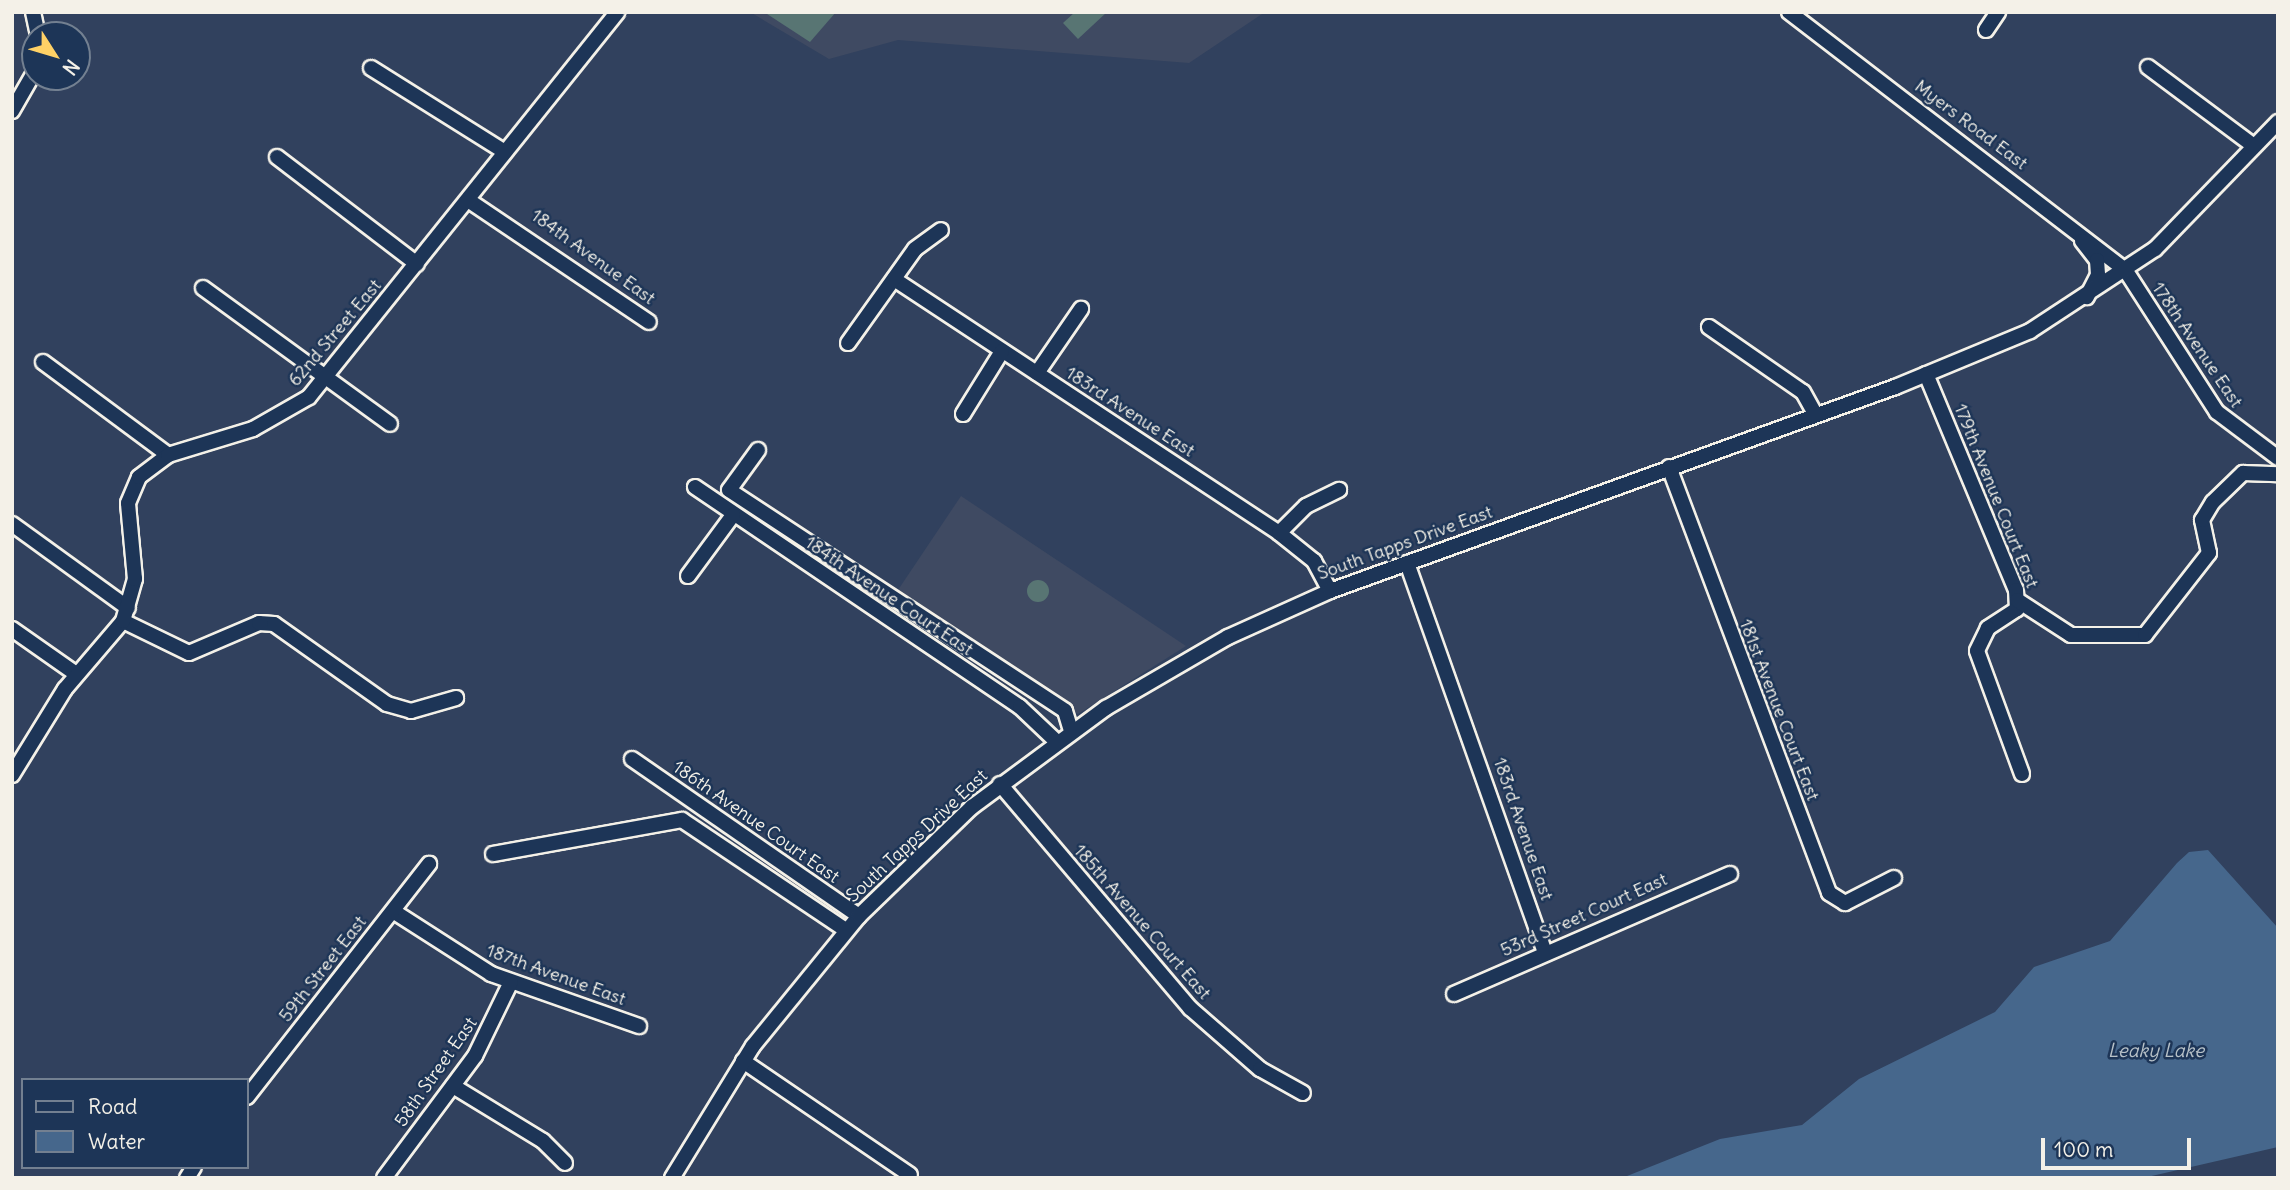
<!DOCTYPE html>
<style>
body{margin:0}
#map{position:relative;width:2290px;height:1190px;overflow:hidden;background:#31415e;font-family:Delius,sans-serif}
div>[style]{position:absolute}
.built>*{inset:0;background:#3f4a62}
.green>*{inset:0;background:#587573}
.round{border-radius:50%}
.water>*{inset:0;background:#46678c}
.roads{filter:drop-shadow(2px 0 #f4f1e8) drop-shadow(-2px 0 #f4f1e8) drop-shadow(0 2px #f4f1e8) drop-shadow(0 -2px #f4f1e8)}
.minor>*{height:14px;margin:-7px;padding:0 7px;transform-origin:7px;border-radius:7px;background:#1d3557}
span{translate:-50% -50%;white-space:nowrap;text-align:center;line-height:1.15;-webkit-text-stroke:5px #1d3557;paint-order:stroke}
.street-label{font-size:18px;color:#f4f1e8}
.water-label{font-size:19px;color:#b7c1c8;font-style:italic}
.frame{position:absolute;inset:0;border:14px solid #f4f1e8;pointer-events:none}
.legend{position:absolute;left:21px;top:1078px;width:228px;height:91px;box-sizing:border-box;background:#1d3557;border:2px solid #738091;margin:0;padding:9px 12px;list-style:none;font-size:21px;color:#f4f1e8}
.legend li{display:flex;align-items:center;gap:14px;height:35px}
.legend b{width:35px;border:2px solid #738091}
.north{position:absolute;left:21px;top:21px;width:70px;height:70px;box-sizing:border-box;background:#1d3557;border:2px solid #738091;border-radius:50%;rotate:127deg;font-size:19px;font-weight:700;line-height:28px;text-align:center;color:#f4f1e8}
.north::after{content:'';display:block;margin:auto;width:24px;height:32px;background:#ffd166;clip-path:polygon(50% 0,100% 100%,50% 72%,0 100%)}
.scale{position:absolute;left:2041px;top:1138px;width:150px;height:32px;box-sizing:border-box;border:4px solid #f4f1e8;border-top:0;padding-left:9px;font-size:21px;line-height:24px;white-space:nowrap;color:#f4f1e8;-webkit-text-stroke:5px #1d3557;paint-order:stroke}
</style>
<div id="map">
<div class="built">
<div style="clip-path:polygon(750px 12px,1265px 12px,1189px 63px,898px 40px,829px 59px)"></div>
<div style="clip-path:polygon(961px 496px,1186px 646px,1078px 714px,896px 593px)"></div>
</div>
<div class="green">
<div style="clip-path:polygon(764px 12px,836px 12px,810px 42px)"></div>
<div style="clip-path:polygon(1075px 12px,1107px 12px,1078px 39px,1063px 23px)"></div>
<div class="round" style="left:1027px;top:580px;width:22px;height:22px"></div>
</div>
<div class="water">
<div style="clip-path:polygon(2208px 850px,2278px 928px,2278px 1147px,2143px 1178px,1622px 1178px,1720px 1139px,1802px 1125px,1859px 1079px,1995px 1012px,2034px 967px,2110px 941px,2177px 863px,2189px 852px)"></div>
</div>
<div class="roads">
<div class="minor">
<div style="left:33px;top:12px;width:24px;rotate:78deg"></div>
<div style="left:1789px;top:12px;width:425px;rotate:37.5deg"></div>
<div style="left:2126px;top:271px;width:168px;rotate:57.2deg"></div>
<div style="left:2217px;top:412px;width:76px;rotate:37deg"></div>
<div style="left:1986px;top:30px;width:22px;rotate:-56deg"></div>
<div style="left:2148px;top:67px;width:132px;rotate:36.7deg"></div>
<div style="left:371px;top:68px;width:158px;rotate:32.1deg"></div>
<div style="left:12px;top:111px;width:46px;rotate:-60.1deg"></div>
<div style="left:277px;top:157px;width:176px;rotate:37.4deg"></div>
<div style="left:468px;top:200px;width:218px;rotate:34deg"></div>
<div style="left:2082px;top:241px;width:24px;rotate:52deg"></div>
<div style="left:2097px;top:260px;width:15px;rotate:86deg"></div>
<div style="left:2098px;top:275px;width:25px;rotate:117deg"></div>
<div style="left:894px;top:279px;width:461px;rotate:33.4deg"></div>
<div style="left:1279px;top:533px;width:45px;rotate:38.7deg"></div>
<div style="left:1314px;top:561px;width:34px;rotate:62deg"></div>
<div style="left:203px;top:288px;width:231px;rotate:36deg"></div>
<div style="left:1709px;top:327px;width:114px;rotate:34.7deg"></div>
<div style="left:1803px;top:392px;width:25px;rotate:61deg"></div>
<div style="left:848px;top:343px;width:115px;rotate:-54.5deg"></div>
<div style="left:915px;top:249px;width:32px;rotate:-36deg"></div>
<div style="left:43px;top:362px;width:156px;rotate:36.6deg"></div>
<div style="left:1037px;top:373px;width:78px;rotate:-55.5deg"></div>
<div style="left:1926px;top:374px;width:234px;rotate:67.4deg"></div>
<div style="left:2016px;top:590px;width:19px;rotate:87deg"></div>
<div style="left:2017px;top:609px;width:35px;rotate:147deg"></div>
<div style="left:1988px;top:628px;width:25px;rotate:116deg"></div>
<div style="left:1977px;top:651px;width:131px;rotate:69.9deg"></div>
<div style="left:963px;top:414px;width:74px;rotate:-58.2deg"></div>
<div style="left:758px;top:450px;width:49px;rotate:125.9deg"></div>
<div style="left:729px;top:490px;width:402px;rotate:33.3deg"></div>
<div style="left:1065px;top:711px;width:21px;rotate:73deg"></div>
<div style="left:1669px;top:467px;width:455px;rotate:69.4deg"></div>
<div style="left:1829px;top:893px;width:19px;rotate:32deg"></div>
<div style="left:1845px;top:903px;width:55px;rotate:-27deg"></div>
<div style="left:695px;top:487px;width:392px;rotate:34.1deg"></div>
<div style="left:1020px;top:707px;width:50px;rotate:43.4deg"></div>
<div style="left:12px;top:524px;width:143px;rotate:35.9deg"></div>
<div style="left:1279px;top:533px;width:38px;rotate:-45deg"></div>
<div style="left:1306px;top:506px;width:37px;rotate:-26deg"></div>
<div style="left:1407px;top:563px;width:411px;rotate:70.5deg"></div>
<div style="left:688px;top:576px;width:76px;rotate:-53.6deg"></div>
<div style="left:2017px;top:600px;width:64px;rotate:32.9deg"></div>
<div style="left:2071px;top:635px;width:74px"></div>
<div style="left:2145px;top:635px;width:104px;rotate:-52deg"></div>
<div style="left:2209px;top:553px;width:34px;rotate:-102deg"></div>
<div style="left:2202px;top:520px;width:21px;rotate:-59deg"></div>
<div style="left:2213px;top:502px;width:42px;rotate:-44deg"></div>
<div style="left:2243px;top:473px;width:35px;rotate:2deg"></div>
<div style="left:123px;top:621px;width:73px;rotate:25.9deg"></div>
<div style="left:189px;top:653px;width:76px;rotate:-23.2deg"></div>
<div style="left:259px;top:623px;width:15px;rotate:4deg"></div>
<div style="left:274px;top:624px;width:138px;rotate:35.3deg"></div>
<div style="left:387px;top:704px;width:25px;rotate:16deg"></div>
<div style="left:411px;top:711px;width:47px;rotate:-16.1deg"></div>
<div style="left:12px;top:629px;width:78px;rotate:35.1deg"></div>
<div style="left:632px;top:759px;width:276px;rotate:34.7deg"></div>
<div style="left:12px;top:775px;width:101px;rotate:-58.4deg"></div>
<div style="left:65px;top:689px;width:89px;rotate:-49.5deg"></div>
<div style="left:123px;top:621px;width:44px;rotate:-74.1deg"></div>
<div style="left:135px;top:579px;width:76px;rotate:-95.3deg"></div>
<div style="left:128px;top:503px;width:28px;rotate:-67deg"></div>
<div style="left:139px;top:477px;width:36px;rotate:-37deg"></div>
<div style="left:168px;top:455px;width:89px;rotate:-17deg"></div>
<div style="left:253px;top:429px;width:64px;rotate:-29.7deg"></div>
<div style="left:309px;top:397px;width:493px;rotate:-51.3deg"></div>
<div style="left:1000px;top:784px;width:294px;rotate:49.7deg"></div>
<div style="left:1190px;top:1008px;width:93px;rotate:41.1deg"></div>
<div style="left:1260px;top:1069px;width:49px;rotate:29.2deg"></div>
<div style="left:493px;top:854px;width:192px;rotate:-10.2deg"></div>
<div style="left:682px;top:820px;width:197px;rotate:33.9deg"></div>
<div style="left:393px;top:911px;width:117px;rotate:32.7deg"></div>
<div style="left:491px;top:974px;width:157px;rotate:19.4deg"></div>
<div style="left:1454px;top:994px;width:301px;rotate:-23.5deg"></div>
<div style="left:743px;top:1061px;width:202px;rotate:34.3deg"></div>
<div style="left:453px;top:1086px;width:105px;rotate:31.4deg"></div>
<div style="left:543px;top:1141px;width:31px;rotate:45deg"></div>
<div style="left:247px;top:1097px;width:296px;rotate:-52deg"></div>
<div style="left:187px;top:1178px;width:13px;rotate:-58deg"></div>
<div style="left:384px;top:1178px;width:152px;rotate:-53.3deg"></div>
<div style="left:475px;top:1056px;width:82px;rotate:-64.1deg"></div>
<div style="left:672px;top:1178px;width:155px;rotate:-58.5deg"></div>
<div style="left:753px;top:1046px;width:168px;rotate:-50.8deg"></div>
<div style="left:859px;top:916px;width:157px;rotate:-44deg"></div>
<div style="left:972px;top:807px;width:167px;rotate:-36.5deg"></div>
<div style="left:1106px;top:708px;width:141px;rotate:-30.2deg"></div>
<div style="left:1228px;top:637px;width:112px;rotate:-24.3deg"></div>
<div style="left:1330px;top:591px;width:601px;rotate:-19.85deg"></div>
<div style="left:1895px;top:387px;width:146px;rotate:-22.5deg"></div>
<div style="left:2030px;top:331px;width:149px;rotate:-33.3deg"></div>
<div style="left:2155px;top:249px;width:177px;rotate:-45.9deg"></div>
</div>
</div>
<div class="street-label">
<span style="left:1971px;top:125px;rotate:37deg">Myers Road East</span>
<span style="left:593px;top:257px;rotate:36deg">184th Avenue East</span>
<span style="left:335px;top:333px;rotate:-50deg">62nd Street East</span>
<span style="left:2197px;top:345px;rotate:56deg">178th Avenue East</span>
<span style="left:1130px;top:412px;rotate:33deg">183rd Avenue East</span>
<span style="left:1996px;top:496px;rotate:68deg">179th Avenue Court East</span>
<span style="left:1405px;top:543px;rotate:-20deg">South Tapps Drive East</span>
<span style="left:889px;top:596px;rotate:34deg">184th Avenue Court East</span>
<span style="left:1779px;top:710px;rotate:69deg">181st Avenue Court East</span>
<span style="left:756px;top:822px;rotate:35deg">186th Avenue Court East</span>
<span style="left:1523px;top:829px;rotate:71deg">183rd Avenue East</span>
<span style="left:917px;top:836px;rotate:-43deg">South Tapps Drive East</span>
<span style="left:1584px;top:915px;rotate:-24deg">53rd Street Court East</span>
<span style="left:1142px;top:922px;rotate:49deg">185th Avenue Court East</span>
<span style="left:323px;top:969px;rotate:-52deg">59th Street East</span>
<span style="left:556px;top:975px;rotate:20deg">187th Avenue East</span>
<span style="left:436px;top:1072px;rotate:-55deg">58th Street East</span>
</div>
<div class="water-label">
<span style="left:2156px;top:1051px">Leaky Lake</span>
</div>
<div class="frame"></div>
<ul class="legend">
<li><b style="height:9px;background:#1d3557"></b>Road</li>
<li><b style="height:19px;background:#46678c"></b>Water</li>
</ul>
<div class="north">N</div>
<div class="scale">100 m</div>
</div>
